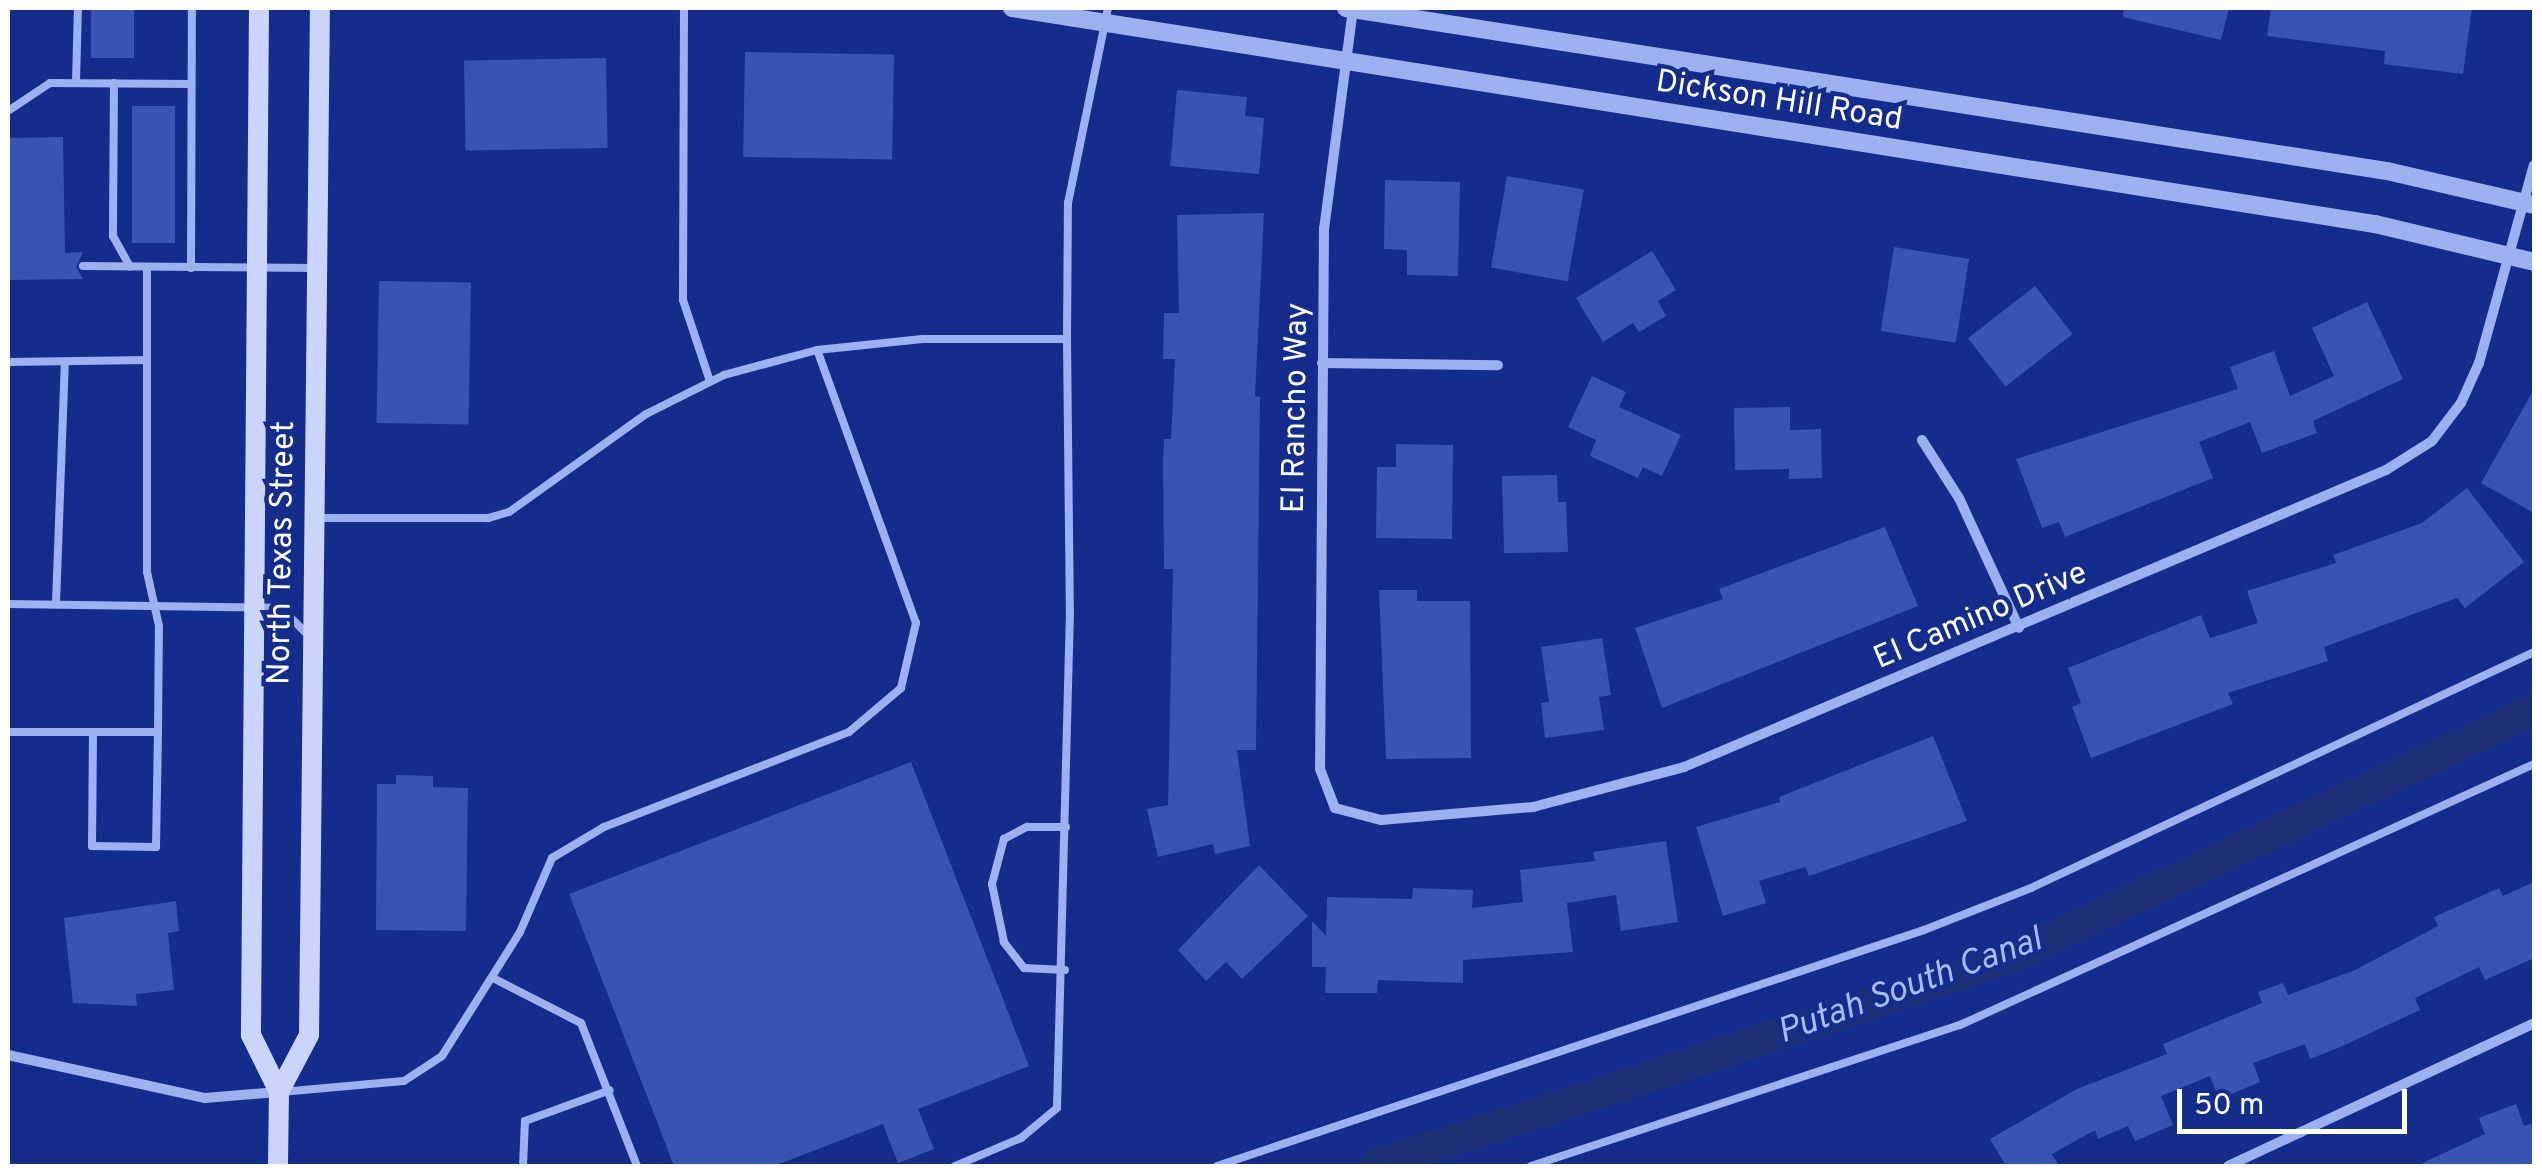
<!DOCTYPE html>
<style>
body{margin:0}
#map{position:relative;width:2542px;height:1174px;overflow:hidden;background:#142d8c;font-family:Overpass,sans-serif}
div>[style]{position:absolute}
.canal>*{height:32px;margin:-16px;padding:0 16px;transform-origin:16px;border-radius:16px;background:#1c2f77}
.building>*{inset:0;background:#3753b4;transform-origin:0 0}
.service>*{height:8px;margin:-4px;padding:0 4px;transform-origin:4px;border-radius:4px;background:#9db0f0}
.minor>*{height:10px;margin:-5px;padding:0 5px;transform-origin:5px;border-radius:5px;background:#9db0f0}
.tertiary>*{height:18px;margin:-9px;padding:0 9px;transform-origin:9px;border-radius:9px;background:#9db0f0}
.secondary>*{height:20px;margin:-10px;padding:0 10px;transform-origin:10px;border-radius:10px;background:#cbd5fb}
span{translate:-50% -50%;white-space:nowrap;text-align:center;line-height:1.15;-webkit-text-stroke:9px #142d8c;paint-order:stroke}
.street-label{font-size:32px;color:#fff}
.water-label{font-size:35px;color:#a9bbf8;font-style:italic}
.frame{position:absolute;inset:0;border:10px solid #fff;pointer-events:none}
.scale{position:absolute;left:2177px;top:1089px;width:230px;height:45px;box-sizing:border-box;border:5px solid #fff;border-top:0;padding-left:12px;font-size:30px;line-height:35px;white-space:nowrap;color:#fff;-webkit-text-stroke:8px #142d8c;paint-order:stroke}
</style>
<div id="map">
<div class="canal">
<div style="left:1375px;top:1166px;width:662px;rotate:-18.13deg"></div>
<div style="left:2004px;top:960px;width:586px;rotate:-25.25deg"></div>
</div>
<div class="building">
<div style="left:91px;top:8px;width:43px;height:50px"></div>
<div style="clip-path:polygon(2124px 8px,2229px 8px,2221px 40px,2123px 17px)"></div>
<div style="clip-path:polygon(2271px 8px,2472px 8px,2463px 74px,2384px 64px,2385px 51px,2267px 36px)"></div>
<div style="left:745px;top:52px;width:149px;height:105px;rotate:1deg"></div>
<div style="left:606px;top:58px;width:90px;height:142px;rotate:89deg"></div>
<div style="clip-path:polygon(1177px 90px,1247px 97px,1245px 116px,1264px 118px,1259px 174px,1170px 166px)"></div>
<div style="left:132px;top:106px;width:43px;height:137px"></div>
<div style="clip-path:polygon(63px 137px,65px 253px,83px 252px,76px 267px,83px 279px,8px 280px,8px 138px)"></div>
<div style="left:1507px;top:176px;width:78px;height:93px;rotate:10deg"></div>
<div style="clip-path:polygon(1385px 180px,1460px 182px,1458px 276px,1407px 275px,1407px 250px,1384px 249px)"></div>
<div style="clip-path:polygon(1264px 213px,1255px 396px,1260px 397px,1256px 750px,1237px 750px,1250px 846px,1215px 854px,1213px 844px,1158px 857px,1147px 809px,1168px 805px,1173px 569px,1164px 569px,1163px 462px,1164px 439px,1171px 439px,1175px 359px,1163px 359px,1164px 313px,1179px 313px,1177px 215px)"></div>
<div style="left:1894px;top:247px;width:76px;height:85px;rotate:9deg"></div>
<div style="clip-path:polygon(1652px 251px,1676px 290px,1658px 301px,1666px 316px,1639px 332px,1633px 323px,1603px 342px,1576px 298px)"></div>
<div style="left:379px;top:281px;width:92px;height:142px;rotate:1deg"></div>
<div style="left:2035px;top:286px;width:61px;height:85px;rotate:52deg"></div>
<div style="clip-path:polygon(2367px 302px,2403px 379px,2313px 421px,2317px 433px,2262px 453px,2250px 422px,2199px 442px,2213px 478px,2065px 537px,2059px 522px,2042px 528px,2016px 459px,2238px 389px,2230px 367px,2274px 351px,2290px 396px,2334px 376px,2312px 328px)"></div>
<div style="clip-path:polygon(1592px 376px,1626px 392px,1619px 407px,1681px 435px,1662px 476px,1643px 467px,1638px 478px,1590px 456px,1596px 440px,1568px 427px)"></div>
<div style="clip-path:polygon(2534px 389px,2534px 513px,2481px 483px)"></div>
<div style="clip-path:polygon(1790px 407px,1790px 430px,1821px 429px,1822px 478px,1789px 479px,1789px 469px,1735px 470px,1734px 408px)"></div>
<div style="clip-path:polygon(1396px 444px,1453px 445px,1452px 539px,1376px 538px,1377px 467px,1396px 467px)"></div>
<div style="clip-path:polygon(1557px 475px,1558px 502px,1566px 502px,1568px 552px,1504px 553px,1502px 476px)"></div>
<div style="clip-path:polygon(2467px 488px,2524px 562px,2465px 608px,2457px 598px,2324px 647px,2328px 661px,2228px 693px,2233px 704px,2091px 758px,2072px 707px,2081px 703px,2068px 668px,2201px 615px,2210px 638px,2258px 623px,2247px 591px,2336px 563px,2333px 555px,2422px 523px)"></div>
<div style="clip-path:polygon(1885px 527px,1918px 606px,1662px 708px,1635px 628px,1723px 599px,1719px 589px)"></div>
<div style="clip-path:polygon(1379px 590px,1417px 590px,1417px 601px,1470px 601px,1471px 758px,1386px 759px)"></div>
<div style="clip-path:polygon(1602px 638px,1611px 695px,1599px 697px,1604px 730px,1545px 738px,1541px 703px,1549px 702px,1541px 647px)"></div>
<div style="clip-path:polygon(1933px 736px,1967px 821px,1809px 876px,1805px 867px,1759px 881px,1766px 903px,1723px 916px,1696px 827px,1780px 802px,1779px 797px)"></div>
<div style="clip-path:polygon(911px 762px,1029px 1066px,918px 1109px,934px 1149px,898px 1163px,883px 1124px,774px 1166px,674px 1166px,569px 894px)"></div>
<div style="clip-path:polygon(396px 775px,433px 776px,433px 787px,468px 788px,466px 931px,376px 930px,377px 784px,396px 784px)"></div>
<div style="clip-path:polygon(1666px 841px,1678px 922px,1621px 931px,1616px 895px,1567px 903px,1573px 952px,1463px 960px,1463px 983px,1378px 980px,1377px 993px,1325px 993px,1326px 967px,1312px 967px,1312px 921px,1326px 936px,1327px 897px,1412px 899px,1413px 888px,1473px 890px,1472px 908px,1523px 902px,1520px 870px,1595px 861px,1593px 852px)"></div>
<div style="clip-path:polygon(1259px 865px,1308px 916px,1242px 979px,1226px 962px,1206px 981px,1178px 950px)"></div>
<div style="clip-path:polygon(2534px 882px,2534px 958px,2485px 980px,2479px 967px,2415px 998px,2420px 1010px,2338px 1048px,2310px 1059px,2305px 1044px,2253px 1063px,2260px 1082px,2219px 1099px,2210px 1076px,2161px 1096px,2173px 1125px,2135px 1141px,2128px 1126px,2098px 1139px,2095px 1130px,2052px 1154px,2059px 1166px,2006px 1166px,1990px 1139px,2077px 1089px,2167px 1054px,2163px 1044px,2262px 1003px,2258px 992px,2283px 983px,2288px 995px,2355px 970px,2438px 926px,2434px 917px,2499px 888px,2503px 896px)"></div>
<div style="clip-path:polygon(176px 901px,179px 931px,168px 933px,174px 990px,136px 994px,137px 1006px,73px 1003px,64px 918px)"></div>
<div style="clip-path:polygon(2516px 1104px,2524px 1126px,2534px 1123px,2534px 1166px,2416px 1166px,2485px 1134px,2479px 1118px)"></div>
</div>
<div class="service">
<div style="left:684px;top:8px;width:292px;rotate:90.2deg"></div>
<div style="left:683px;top:300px;width:85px;rotate:71.6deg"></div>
<div style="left:76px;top:82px;width:74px;rotate:-88.5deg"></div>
<div style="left:114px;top:83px;width:153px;rotate:90.4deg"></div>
<div style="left:113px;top:236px;width:35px;rotate:61deg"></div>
<div style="left:8px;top:111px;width:50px;rotate:-33.7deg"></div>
<div style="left:50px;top:83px;width:141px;rotate:0.4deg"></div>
<div style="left:83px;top:266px;width:233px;rotate:0.5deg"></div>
<div style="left:191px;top:268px;width:260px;rotate:-89.8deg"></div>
<div style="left:1067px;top:339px;width:136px;rotate:-89.6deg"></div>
<div style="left:1068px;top:203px;width:199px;rotate:-78.4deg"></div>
<div style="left:817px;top:350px;width:106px;rotate:-6deg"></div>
<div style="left:922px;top:339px;width:145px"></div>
<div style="left:1067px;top:339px;width:272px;rotate:89.4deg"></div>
<div style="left:1070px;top:611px;width:497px;rotate:91.5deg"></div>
<div style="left:1057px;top:1108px;width:47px;rotate:140.2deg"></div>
<div style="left:1021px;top:1138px;width:72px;rotate:157deg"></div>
<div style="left:8px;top:362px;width:139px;rotate:-0.8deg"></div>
<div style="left:8px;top:604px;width:273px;rotate:0.8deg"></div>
<div style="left:281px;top:608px;width:38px;rotate:45deg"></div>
<div style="left:56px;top:604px;width:242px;rotate:-87.9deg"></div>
<div style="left:8px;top:732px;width:150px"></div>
<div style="left:158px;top:732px;width:106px;rotate:-89.5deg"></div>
<div style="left:159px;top:626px;width:55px;rotate:-102.5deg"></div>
<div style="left:147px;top:572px;width:304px;rotate:-90deg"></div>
<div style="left:93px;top:732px;width:114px;rotate:90.5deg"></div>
<div style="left:92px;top:846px;width:64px;rotate:0.9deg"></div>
<div style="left:156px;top:847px;width:115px;rotate:-89deg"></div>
<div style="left:1065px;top:970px;width:41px;rotate:-177.2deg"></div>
<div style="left:1024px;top:968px;width:33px;rotate:-128deg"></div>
<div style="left:1004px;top:942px;width:59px;rotate:-101.7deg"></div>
<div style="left:992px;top:884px;width:47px;rotate:-75.1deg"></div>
<div style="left:1004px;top:839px;width:26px;rotate:-28deg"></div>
<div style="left:1027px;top:827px;width:39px"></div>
<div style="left:493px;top:978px;width:99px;rotate:27.1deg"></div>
<div style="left:581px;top:1023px;width:154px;rotate:68.6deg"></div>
<div style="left:281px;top:1092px;width:123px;rotate:-5.1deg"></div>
<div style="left:404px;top:1081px;width:45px;rotate:-33.3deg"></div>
<div style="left:442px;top:1056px;width:146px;rotate:-57.8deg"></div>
<div style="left:520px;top:932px;width:81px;rotate:-66.6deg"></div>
<div style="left:552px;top:858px;width:61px;rotate:-30.8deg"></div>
<div style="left:604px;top:827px;width:263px;rotate:-21.2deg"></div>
<div style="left:849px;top:732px;width:68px;rotate:-40.2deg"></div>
<div style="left:901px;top:688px;width:67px;rotate:-77deg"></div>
<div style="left:916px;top:623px;width:290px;rotate:-109.9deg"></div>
<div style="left:817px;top:350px;width:96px;rotate:165deg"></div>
<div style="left:724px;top:375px;width:87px;rotate:153.4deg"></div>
<div style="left:646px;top:414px;width:168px;rotate:144.4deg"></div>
<div style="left:509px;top:512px;width:22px;rotate:164deg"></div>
<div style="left:488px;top:518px;width:170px;rotate:180deg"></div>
<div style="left:523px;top:1166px;width:45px;rotate:-87.5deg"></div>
<div style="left:525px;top:1121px;width:90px;rotate:-20deg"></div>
<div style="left:1217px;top:1166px;width:745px;rotate:-18.46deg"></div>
<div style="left:1924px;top:930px;width:115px;rotate:-21.4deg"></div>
<div style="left:2031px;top:888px;width:556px;rotate:-25.14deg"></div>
<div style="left:1531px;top:1166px;width:452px;rotate:-18.2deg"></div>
<div style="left:1960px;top:1025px;width:631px;rotate:-24.45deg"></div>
</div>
<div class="minor">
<div style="left:1353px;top:9px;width:221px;rotate:97.5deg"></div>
<div style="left:1324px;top:228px;width:541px;rotate:90.42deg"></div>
<div style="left:1320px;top:769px;width:42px;rotate:69deg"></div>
<div style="left:1335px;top:808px;width:48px;rotate:14.6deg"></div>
<div style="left:1381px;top:820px;width:153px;rotate:-4.9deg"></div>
<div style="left:1533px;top:807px;width:156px;rotate:-14.8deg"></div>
<div style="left:1684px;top:767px;width:762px;rotate:-22.93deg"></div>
<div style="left:2386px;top:470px;width:54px;rotate:-32.2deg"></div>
<div style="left:2432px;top:441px;width:48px;rotate:-52.7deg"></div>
<div style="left:2461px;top:403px;width:44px;rotate:-65.8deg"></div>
<div style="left:2479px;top:363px;width:205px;rotate:-74.5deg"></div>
<div style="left:1322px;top:363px;width:176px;rotate:0.7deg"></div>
<div style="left:1922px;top:440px;width:69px;rotate:57.5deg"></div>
<div style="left:1959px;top:498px;width:143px;rotate:65.2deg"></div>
<div style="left:8px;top:1055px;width:202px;rotate:12.3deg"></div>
<div style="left:205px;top:1098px;width:73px;rotate:-4.7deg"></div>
<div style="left:2228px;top:1166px;width:338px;rotate:-25deg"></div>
</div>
<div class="tertiary">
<div style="left:1012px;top:8px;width:1380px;rotate:9.01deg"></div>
<div style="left:2375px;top:224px;width:163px;rotate:13.4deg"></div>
<div style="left:1346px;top:8px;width:1054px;rotate:8.9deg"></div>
<div style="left:2387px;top:171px;width:151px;rotate:13deg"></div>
</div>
<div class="secondary">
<div style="left:259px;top:8px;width:1027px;rotate:90.45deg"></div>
<div style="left:251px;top:1035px;width:64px;rotate:63.8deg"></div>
<div style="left:279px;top:1092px;width:74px;rotate:90.8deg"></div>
<div style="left:279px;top:1092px;width:64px;rotate:-62.2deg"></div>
<div style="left:309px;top:1035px;width:1027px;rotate:-89.39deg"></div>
</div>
<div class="street-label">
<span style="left:1779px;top:102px;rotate:9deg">Dickson Hill Road</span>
<span style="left:1297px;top:408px;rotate:-89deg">El Rancho Way</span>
<span style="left:283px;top:553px;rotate:-89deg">North Texas Street</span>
<span style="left:1981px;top:617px;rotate:-23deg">El Camino Drive</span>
</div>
<div class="water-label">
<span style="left:1910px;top:987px;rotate:-20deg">Putah South Canal</span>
</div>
<div class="frame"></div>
<div class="scale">50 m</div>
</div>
